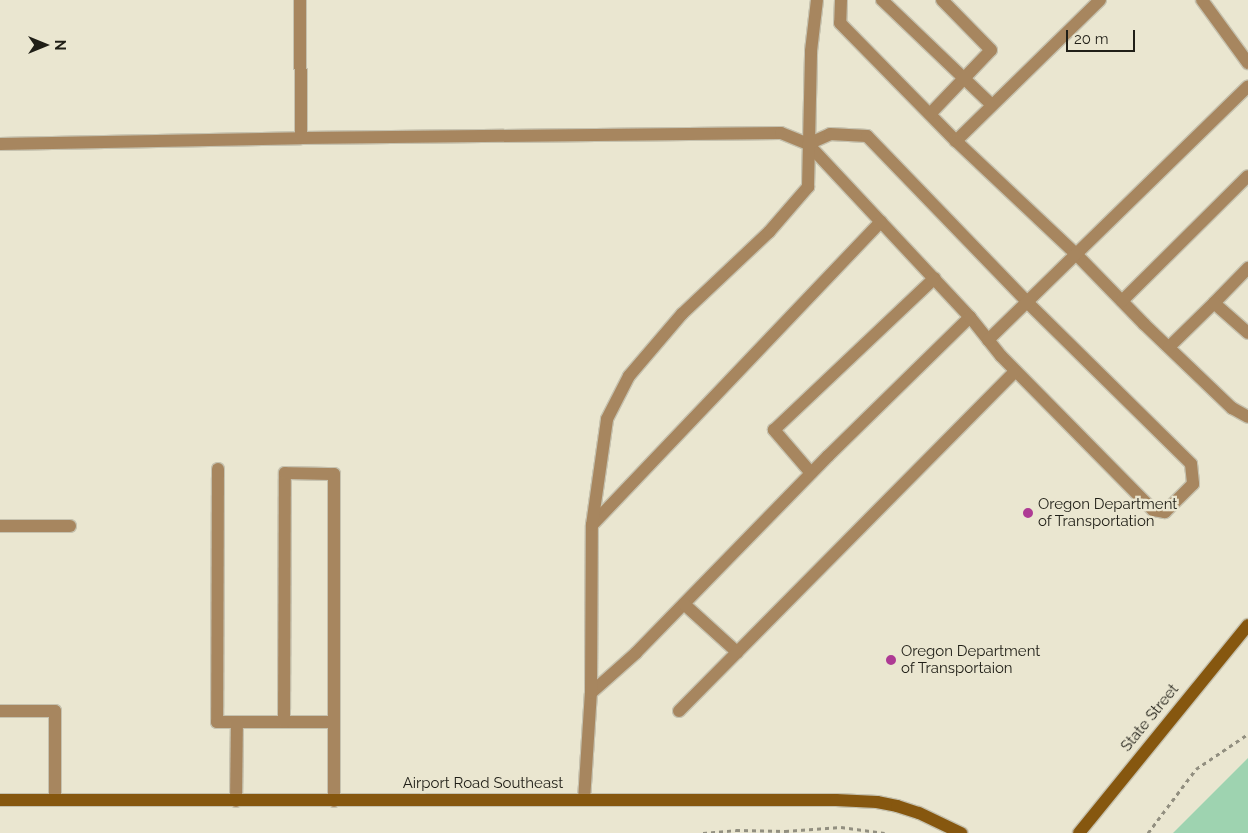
<!DOCTYPE html>
<style>
body{margin:0}
#map{position:relative;width:1248px;height:833px;overflow:hidden;background:#eae6d0;font-family:Raleway,sans-serif}
div>[style]{position:absolute}
.green>*{inset:0;background:#9ed3b0}
.path>*{height:3px;margin-top:-1.5px;transform-origin:0;background:repeating-linear-gradient(90deg,#928f80 0 4px,transparent 0 8px)}
.roads{filter:drop-shadow(1px 0 #c6c2af) drop-shadow(-1px 0 #c6c2af) drop-shadow(0 1px #c6c2af) drop-shadow(0 -1px #c6c2af)}
.service>*{height:12px;margin:-6px;padding:0 6px;transform-origin:6px;border-radius:6px;background:#a7865f}
.secondary>*{height:12px;margin:-6px;padding:0 6px;transform-origin:6px;border-radius:6px;background:#86570f}
.dots>*{width:14px;height:14px;translate:-50% -50%;box-sizing:border-box;border:2px solid #eae6d0;border-radius:50%}
span{translate:-50% -50%;white-space:nowrap;text-align:center;line-height:1.15;-webkit-text-stroke:4.5px #eae6d0;paint-order:stroke}
.poi-label{font-size:15px;color:#201f17}
.left{translate:0 -50%;text-align:left}
.street-label{font-size:15px;color:#201f17}
.north{position:absolute;left:20px;top:20px;width:50px;height:50px;-webkit-text-stroke:4px #eae6d0;paint-order:stroke;rotate:90deg;font-size:14px;font-weight:700;line-height:20px;text-align:center;color:#201f17}
.north::after{content:'';display:block;margin:auto;width:18px;height:22px;background:#201f17;clip-path:polygon(50% 0,100% 100%,50% 72%,0 100%)}
.scale{position:absolute;left:1066px;top:30px;width:69px;height:22px;box-sizing:border-box;border:2px solid #201f17;border-top:0;padding-left:6px;font-size:15px;line-height:18px;white-space:nowrap;color:#201f17;-webkit-text-stroke:4px #eae6d0;paint-order:stroke}
</style>
<div id="map">
<div class="green">
<div style="clip-path:polygon(1248px 758px,1248px 833px,1173px 833px)"></div>
</div>
<div class="path">
<div style="left:703px;top:833px;width:33px;rotate:-5deg"></div>
<div style="left:736px;top:830px;width:49px;rotate:1.2deg"></div>
<div style="left:785px;top:831px;width:56px;rotate:-4.1deg"></div>
<div style="left:841px;top:827px;width:44px;rotate:7.8deg"></div>
<div style="left:1148px;top:833px;width:80px;rotate:-53.1deg"></div>
<div style="left:1196px;top:769px;width:63px;rotate:-33.9deg"></div>
</div>
<div class="roads">
<div class="service">
<div style="left:841px;top:0;width:23px;rotate:92deg"></div>
<div style="left:840px;top:23px;width:165px;rotate:45.5deg"></div>
<div style="left:882px;top:0;width:152px;rotate:43.7deg"></div>
<div style="left:1100px;top:0;width:202px;rotate:135.6deg"></div>
<div style="left:956px;top:141px;width:163px;rotate:43.3deg"></div>
<div style="left:1075px;top:253px;width:99px;rotate:45.8deg"></div>
<div style="left:1144px;top:324px;width:122px;rotate:43.7deg"></div>
<div style="left:1232px;top:408px;width:18px;rotate:29deg"></div>
<div style="left:1202px;top:0;width:78px;rotate:53.9deg"></div>
<div style="left:930px;top:114px;width:88px;rotate:-46.4deg"></div>
<div style="left:991px;top:50px;width:70px;rotate:-134.4deg"></div>
<div style="left:301px;top:138px;width:480px;rotate:-0.6deg"></div>
<div style="left:781px;top:133px;width:29px;rotate:22deg"></div>
<div style="left:808px;top:144px;width:237px;rotate:46.9deg"></div>
<div style="left:970px;top:317px;width:199px;rotate:135.6deg"></div>
<div style="left:828px;top:456px;width:275px;rotate:134.3deg"></div>
<div style="left:636px;top:653px;width:60px;rotate:138.4deg"></div>
<div style="left:0;top:144px;width:301px;rotate:-1.1deg"></div>
<div style="left:301px;top:138px;width:138px;rotate:-90.4deg"></div>
<div style="left:808px;top:144px;width:24px;rotate:-24deg"></div>
<div style="left:830px;top:134px;width:37px;rotate:3deg"></div>
<div style="left:867px;top:136px;width:232px;rotate:46deg"></div>
<div style="left:1028px;top:303px;width:229px;rotate:44.6deg"></div>
<div style="left:1191px;top:464px;width:20px;rotate:84deg"></div>
<div style="left:1193px;top:484px;width:40px;rotate:135deg"></div>
<div style="left:1165px;top:512px;width:12px;rotate:-171deg"></div>
<div style="left:1153px;top:510px;width:216px;rotate:-134.6deg"></div>
<div style="left:1001px;top:356px;width:50px;rotate:-128.5deg"></div>
<div style="left:1122px;top:301px;width:177px;rotate:-44.8deg"></div>
<div style="left:1214px;top:303px;width:49px;rotate:-45.8deg"></div>
<div style="left:988px;top:340px;width:363px;rotate:-44.3deg"></div>
<div style="left:1169px;top:347px;width:63px;rotate:-44.4deg"></div>
<div style="left:1214px;top:303px;width:45px;rotate:41.4deg"></div>
<div style="left:218px;top:469px;width:253px;rotate:90.2deg"></div>
<div style="left:217px;top:722px;width:116px"></div>
<div style="left:811px;top:473px;width:57px;rotate:-130.7deg"></div>
<div style="left:774px;top:430px;width:221px;rotate:-43.4deg"></div>
<div style="left:592px;top:525px;width:419px;rotate:-46.4deg"></div>
<div style="left:0;top:526px;width:70px"></div>
<div style="left:684px;top:604px;width:72px;rotate:42.2deg"></div>
<div style="left:0;top:711px;width:55px"></div>
<div style="left:55px;top:711px;width:89px;rotate:90deg"></div>
<div style="left:679px;top:711px;width:478px;rotate:-45.3deg"></div>
<div style="left:284px;top:722px;width:249px;rotate:-89.8deg"></div>
<div style="left:285px;top:473px;width:49px;rotate:1.2deg"></div>
<div style="left:334px;top:474px;width:327px;rotate:90deg"></div>
<div style="left:584px;top:800px;width:107px;rotate:-86.3deg"></div>
<div style="left:591px;top:693px;width:168px;rotate:-89.7deg"></div>
<div style="left:592px;top:525px;width:107px;rotate:-81.9deg"></div>
<div style="left:607px;top:419px;width:48px;rotate:-62.9deg"></div>
<div style="left:629px;top:376px;width:82px;rotate:-49.5deg"></div>
<div style="left:682px;top:314px;width:120px;rotate:-43.3deg"></div>
<div style="left:769px;top:232px;width:60px;rotate:-49.1deg"></div>
<div style="left:808px;top:187px;width:136px;rotate:-88.7deg"></div>
<div style="left:811px;top:51px;width:51px;rotate:-83.3deg"></div>
<div style="left:236px;top:801px;width:79px;rotate:-89.3deg"></div>
</div>
<div class="secondary">
<div style="left:0;top:800px;width:836px"></div>
<div style="left:836px;top:800px;width:41px;rotate:2.8deg"></div>
<div style="left:877px;top:802px;width:20px;rotate:11deg"></div>
<div style="left:897px;top:806px;width:23px;rotate:18deg"></div>
<div style="left:919px;top:813px;width:47px;rotate:25.5deg"></div>
<div style="left:1079px;top:833px;width:268px;rotate:-50.9deg"></div>
</div>
</div>
<div class="dots">
<div style="left:1028px;top:513px;background:#ae3a94"></div>
<div style="left:891px;top:660px;background:#ae3a94"></div>
</div>
<div class="poi-label">
<span class="left" style="left:1038px;top:513px">Oregon Department<br>of Transportation</span>
<span class="left" style="left:901px;top:660px">Oregon Department<br>of Transportaion</span>
</div>
<div class="street-label">
<span style="left:1150px;top:718px;rotate:-51deg">State Street</span>
<span style="left:483px;top:784px">Airport Road Southeast</span>
</div>
<div class="north">N</div>
<div class="scale">20 m</div>
</div>
